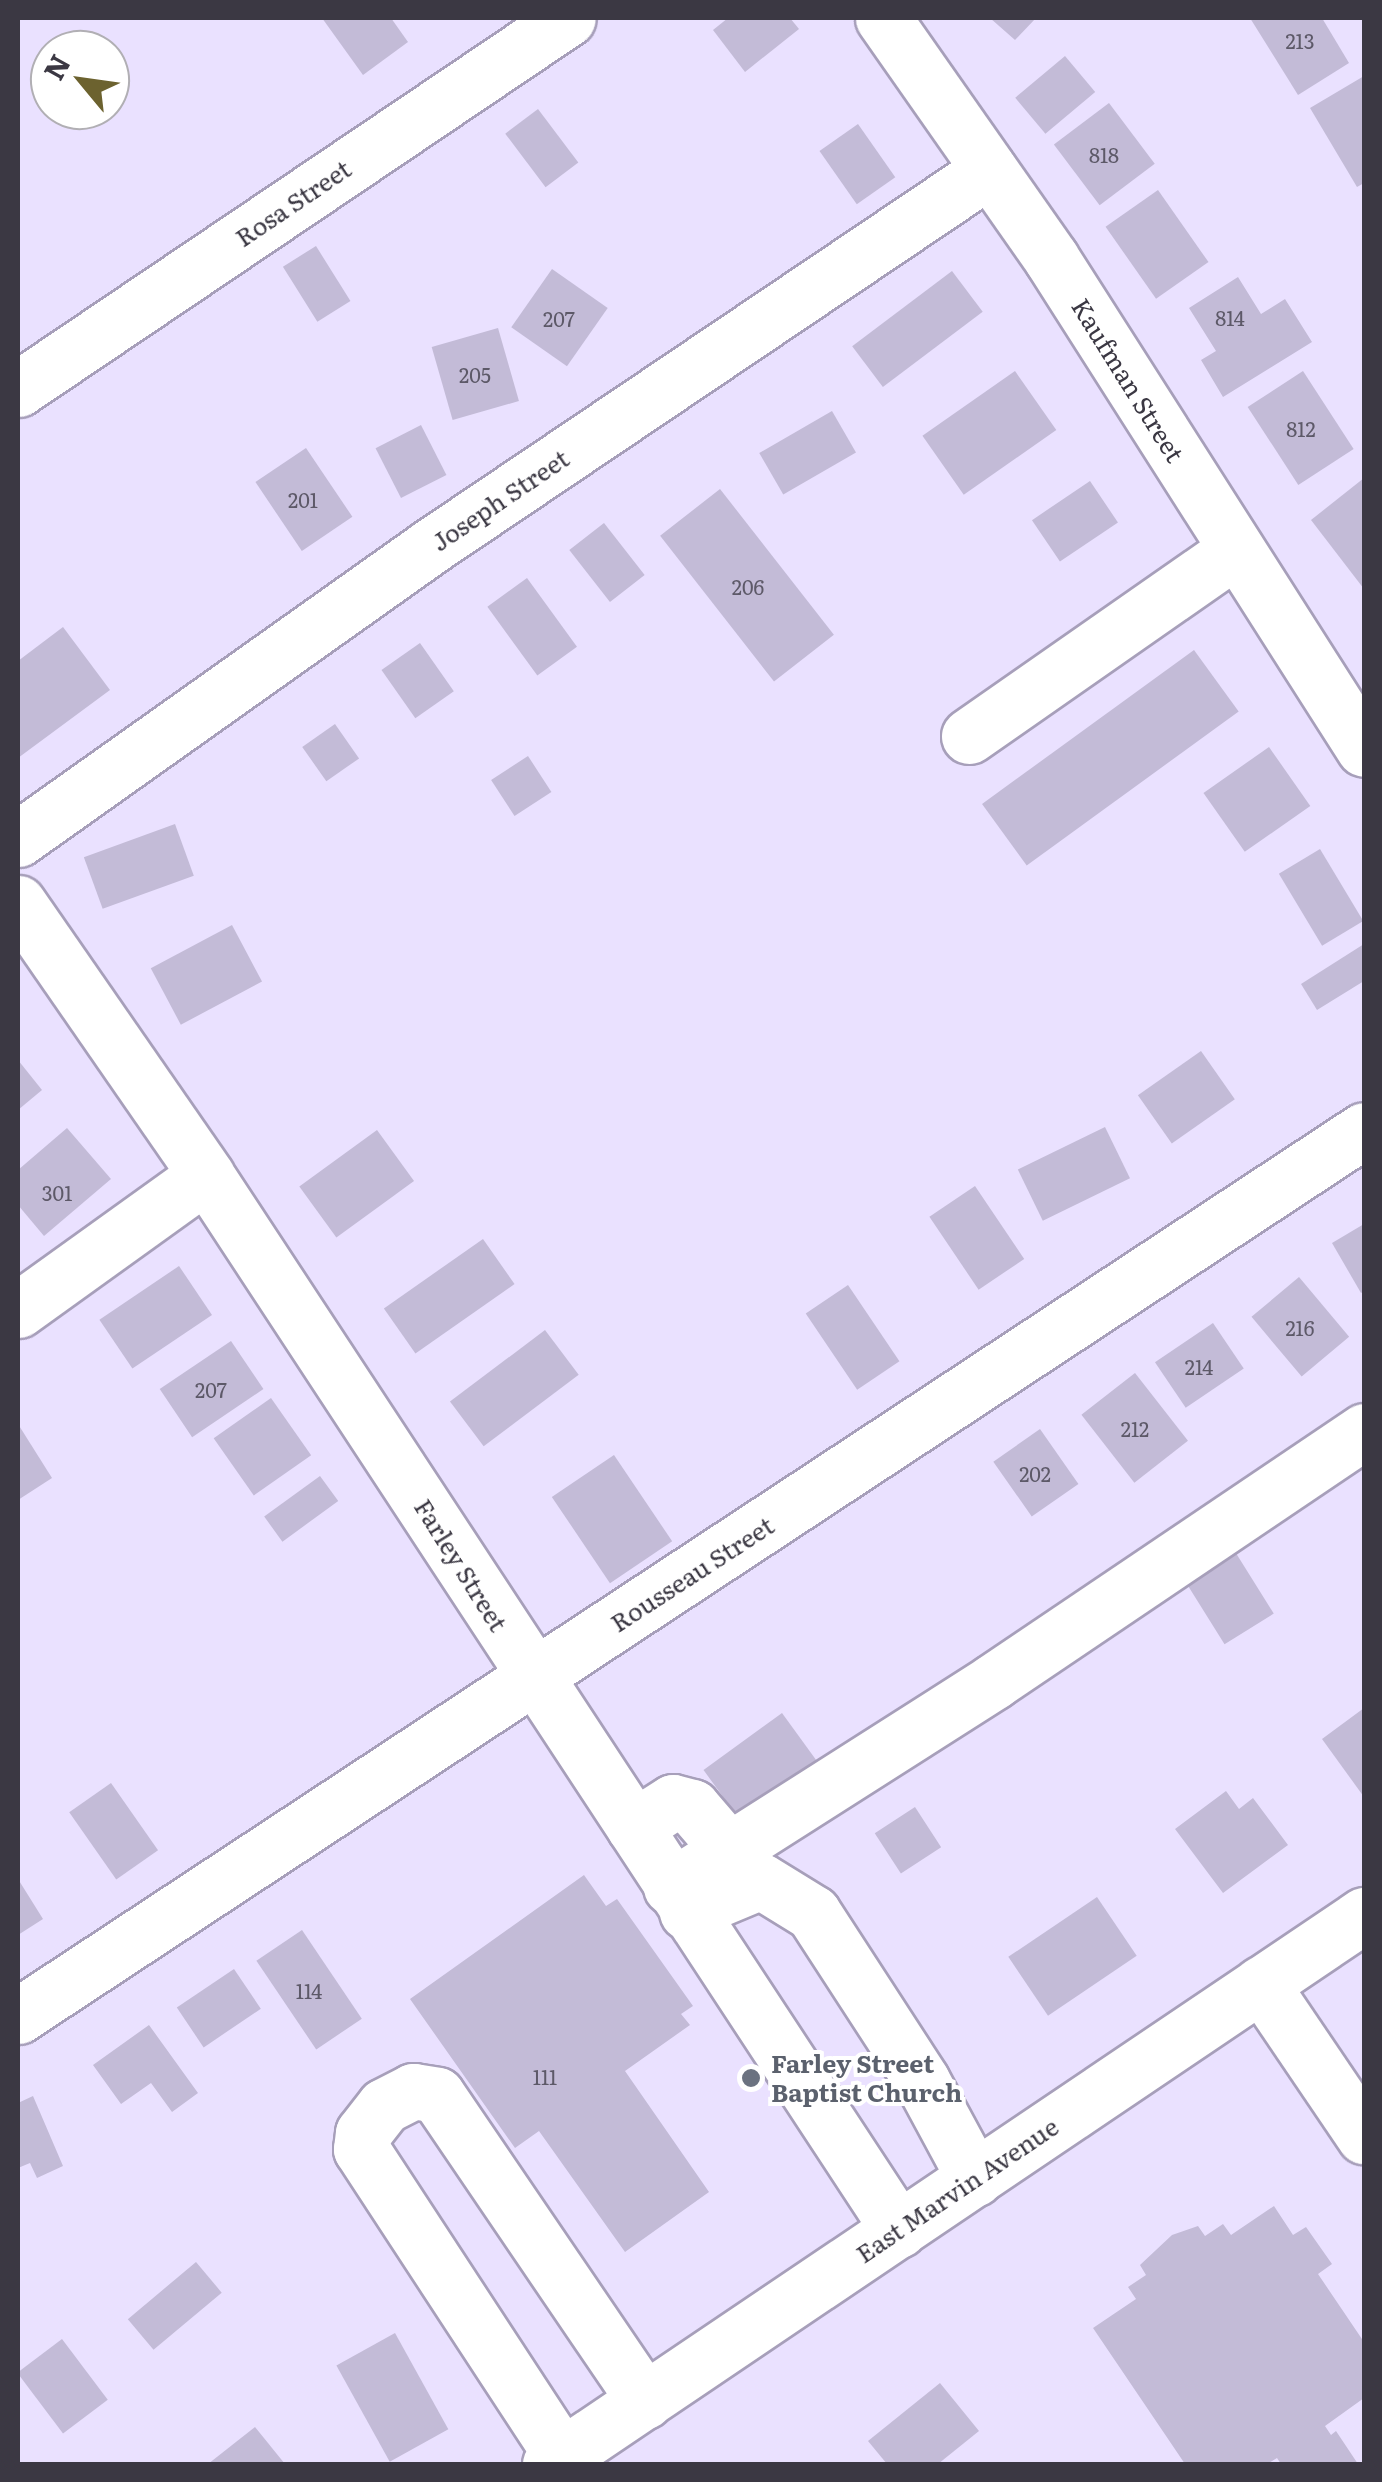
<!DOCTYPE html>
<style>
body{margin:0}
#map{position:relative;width:1382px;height:2482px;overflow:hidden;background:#eae1ff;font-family:Literata,serif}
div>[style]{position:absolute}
.building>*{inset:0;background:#c3bbd7;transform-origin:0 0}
.roads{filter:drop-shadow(2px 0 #a79fba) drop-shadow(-2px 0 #a79fba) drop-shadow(0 2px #a79fba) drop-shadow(0 -2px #a79fba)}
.minor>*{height:55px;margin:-27.5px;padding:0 27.5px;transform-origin:27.5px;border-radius:27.5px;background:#fff}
.major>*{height:55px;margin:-27.5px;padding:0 27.5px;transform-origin:27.5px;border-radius:27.5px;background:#fff}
.dots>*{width:28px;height:28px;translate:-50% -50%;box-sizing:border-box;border:5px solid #fff;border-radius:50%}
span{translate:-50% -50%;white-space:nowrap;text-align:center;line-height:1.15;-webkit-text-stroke:8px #fff;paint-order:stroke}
.number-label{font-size:20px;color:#5d5968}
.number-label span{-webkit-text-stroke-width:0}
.street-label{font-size:25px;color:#3b3843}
.worship-label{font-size:25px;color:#5b616d;font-weight:700}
.left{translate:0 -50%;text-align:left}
.frame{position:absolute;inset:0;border:20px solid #3b3843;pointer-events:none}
.north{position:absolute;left:30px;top:30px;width:100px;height:100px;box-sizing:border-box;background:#fff;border:2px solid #b1afb4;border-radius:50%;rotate:299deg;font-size:28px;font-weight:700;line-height:40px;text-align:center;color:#3b3843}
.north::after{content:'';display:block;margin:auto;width:35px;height:45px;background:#6c622f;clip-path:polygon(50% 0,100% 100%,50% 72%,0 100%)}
</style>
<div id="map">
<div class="building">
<div style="clip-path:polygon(322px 18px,391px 18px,408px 42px,363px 75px)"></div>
<div style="clip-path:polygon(728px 18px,790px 18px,799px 29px,745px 72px,713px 30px)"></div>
<div style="clip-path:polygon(990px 18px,1036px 18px,1015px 40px)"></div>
<div style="clip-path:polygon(1250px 18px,1322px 18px,1349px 63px,1298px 95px)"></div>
<div style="left:1065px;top:56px;width:47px;height:65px;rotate:50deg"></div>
<div style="clip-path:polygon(1364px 76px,1364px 183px,1357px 187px,1310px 108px)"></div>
<div style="left:1109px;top:103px;width:76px;height:69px;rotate:53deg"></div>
<div style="left:538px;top:109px;width:67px;height:41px;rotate:53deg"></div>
<div style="left:858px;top:124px;width:65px;height:47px;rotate:55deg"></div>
<div style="left:1158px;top:190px;width:88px;height:64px;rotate:55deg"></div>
<div style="left:316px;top:246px;width:65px;height:39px;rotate:58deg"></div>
<div style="left:552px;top:269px;width:68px;height:71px;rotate:35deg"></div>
<div style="left:952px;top:271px;width:51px;height:125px;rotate:53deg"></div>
<div style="clip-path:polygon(1238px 277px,1261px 314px,1285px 299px,1312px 342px,1223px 397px,1201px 360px,1216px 351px,1189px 308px)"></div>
<div style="left:498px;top:328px;width:76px;height:69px;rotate:74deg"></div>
<div style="left:1015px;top:371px;width:72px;height:113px;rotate:55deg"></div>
<div style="left:1303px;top:371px;width:93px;height:66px;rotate:57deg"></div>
<div style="left:832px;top:411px;width:48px;height:84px;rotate:60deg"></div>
<div style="left:421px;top:425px;width:56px;height:51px;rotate:63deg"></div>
<div style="left:306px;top:448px;width:83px;height:61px;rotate:56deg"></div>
<div style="clip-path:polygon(1364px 478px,1364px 589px,1311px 520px)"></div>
<div style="left:1090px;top:481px;width:50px;height:70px;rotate:56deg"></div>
<div style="left:720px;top:489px;width:185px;height:76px;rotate:52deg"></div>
<div style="left:604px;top:523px;width:66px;height:44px;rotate:52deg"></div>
<div style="left:527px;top:578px;width:85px;height:49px;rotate:54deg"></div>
<div style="clip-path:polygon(63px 627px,110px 690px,18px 758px,18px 661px)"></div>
<div style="left:420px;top:643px;width:59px;height:47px;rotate:55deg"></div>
<div style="left:1194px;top:650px;width:76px;height:262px;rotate:54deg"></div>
<div style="left:335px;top:724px;width:42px;height:40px;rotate:55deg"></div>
<div style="left:1269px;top:747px;width:72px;height:80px;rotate:55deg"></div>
<div style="left:528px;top:756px;width:43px;height:44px;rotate:57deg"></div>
<div style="left:175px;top:824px;width:55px;height:97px;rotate:70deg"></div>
<div style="left:1320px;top:849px;width:84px;height:48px;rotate:59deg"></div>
<div style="left:232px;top:925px;width:64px;height:92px;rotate:62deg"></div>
<div style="clip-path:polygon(1364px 944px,1364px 981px,1317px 1010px,1301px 984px)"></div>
<div style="left:1201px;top:1051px;width:59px;height:77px;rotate:55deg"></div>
<div style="clip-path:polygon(18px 1060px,42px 1090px,18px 1110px)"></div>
<div style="left:1105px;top:1127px;width:57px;height:97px;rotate:64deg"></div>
<div style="clip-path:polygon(67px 1128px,111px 1179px,44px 1236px,18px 1205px,18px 1170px)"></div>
<div style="left:377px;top:1130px;width:63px;height:96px;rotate:54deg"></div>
<div style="left:975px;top:1186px;width:88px;height:55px;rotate:56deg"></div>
<div style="clip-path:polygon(1364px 1224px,1364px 1291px,1361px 1293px,1332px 1243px)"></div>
<div style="left:483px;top:1239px;width:55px;height:121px;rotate:55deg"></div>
<div style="left:179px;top:1266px;width:59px;height:96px;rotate:56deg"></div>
<div style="left:1299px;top:1277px;width:78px;height:62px;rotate:50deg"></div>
<div style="left:848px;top:1285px;width:92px;height:51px;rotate:56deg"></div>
<div style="left:1213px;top:1323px;width:55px;height:70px;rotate:56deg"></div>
<div style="left:545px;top:1330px;width:56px;height:119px;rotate:53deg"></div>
<div style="left:231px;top:1341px;width:58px;height:86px;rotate:56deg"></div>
<div style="left:1135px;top:1373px;width:86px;height:68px;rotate:52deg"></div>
<div style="left:271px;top:1398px;width:70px;height:70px;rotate:55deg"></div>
<div style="clip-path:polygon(18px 1424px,52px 1478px,18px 1500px)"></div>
<div style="left:1040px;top:1429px;width:67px;height:57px;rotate:55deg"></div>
<div style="left:614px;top:1455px;width:104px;height:75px;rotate:56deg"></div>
<div style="left:320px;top:1476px;width:31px;height:69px;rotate:54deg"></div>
<div style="left:1234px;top:1550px;width:75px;height:58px;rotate:58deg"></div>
<div style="clip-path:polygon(1364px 1708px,1364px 1797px,1322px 1739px)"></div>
<div style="left:782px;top:1713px;width:59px;height:97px;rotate:54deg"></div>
<div style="left:111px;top:1783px;width:82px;height:51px;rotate:55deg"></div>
<div style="clip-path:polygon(1226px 1791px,1239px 1809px,1253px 1798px,1288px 1845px,1223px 1893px,1175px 1829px)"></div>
<div style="left:915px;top:1807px;width:48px;height:48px;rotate:57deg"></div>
<div style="clip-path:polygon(584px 1875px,606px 1906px,617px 1899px,693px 2006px,681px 2014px,690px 2025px,625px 2071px,709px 2192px,625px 2252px,539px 2131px,515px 2148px,410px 1999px)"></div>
<div style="clip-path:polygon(18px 1879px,43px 1919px,18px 1935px)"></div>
<div style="left:1097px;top:1897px;width:71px;height:107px;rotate:56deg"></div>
<div style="left:302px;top:1930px;width:107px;height:55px;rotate:56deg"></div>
<div style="left:234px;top:1969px;width:48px;height:69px;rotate:56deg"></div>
<div style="clip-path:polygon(149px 2025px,198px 2093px,172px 2112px,151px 2083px,121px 2104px,93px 2065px)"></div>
<div style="clip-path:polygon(33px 2096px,63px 2166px,37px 2178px,30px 2163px,18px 2168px,18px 2103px)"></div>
<div style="clip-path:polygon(1274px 2206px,1293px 2235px,1306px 2227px,1332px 2264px,1318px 2274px,1364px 2342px,1364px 2398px,1325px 2426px,1331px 2435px,1336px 2431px,1358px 2464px,1281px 2464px,1277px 2458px,1267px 2464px,1185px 2464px,1093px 2328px,1136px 2299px,1128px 2287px,1146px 2275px,1140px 2265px,1172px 2235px,1198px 2226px,1205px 2236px,1223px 2224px,1231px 2235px)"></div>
<div style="left:196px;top:2262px;width:40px;height:89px;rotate:50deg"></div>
<div style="left:395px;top:2333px;width:110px;height:67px;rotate:61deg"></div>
<div style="left:62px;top:2339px;width:76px;height:56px;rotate:53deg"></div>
<div style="clip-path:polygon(940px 2383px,979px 2431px,938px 2464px,887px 2464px,868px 2441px)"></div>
<div style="clip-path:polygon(255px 2427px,285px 2464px,208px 2464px)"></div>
</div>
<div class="roads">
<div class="minor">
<div style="left:883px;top:18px;width:293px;rotate:55deg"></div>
<div style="left:1051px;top:258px;width:582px;rotate:57.48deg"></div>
<div style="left:18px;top:389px;width:663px;rotate:-34deg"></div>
<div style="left:969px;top:736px;width:323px;rotate:-34.9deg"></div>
<div style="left:18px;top:839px;width:506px;rotate:-35.35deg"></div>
<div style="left:431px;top:546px;width:673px;rotate:-33.97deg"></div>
<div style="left:18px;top:903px;width:331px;rotate:55.3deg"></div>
<div style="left:206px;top:1175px;width:1262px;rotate:56.7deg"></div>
<div style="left:18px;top:1310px;width:231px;rotate:-35.7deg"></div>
<div style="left:634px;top:1827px;width:46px;rotate:-32.7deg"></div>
<div style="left:673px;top:1802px;width:20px;rotate:15deg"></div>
<div style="left:692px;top:1807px;width:57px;rotate:49.3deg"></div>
<div style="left:671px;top:1887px;width:383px;rotate:-32.5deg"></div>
<div style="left:994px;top:1681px;width:447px;rotate:-34deg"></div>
<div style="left:687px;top:1912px;width:80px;rotate:-22.7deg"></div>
<div style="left:761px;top:1881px;width:61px;rotate:31.6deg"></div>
<div style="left:813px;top:1913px;width:200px;rotate:57deg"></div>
<div style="left:922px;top:2081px;width:111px;rotate:61.6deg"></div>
<div style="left:1261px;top:1984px;width:184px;rotate:55.9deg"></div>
<div style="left:18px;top:2016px;width:1611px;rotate:-33.35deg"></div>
<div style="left:562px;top:2456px;width:367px;rotate:-123.2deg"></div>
<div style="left:361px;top:2149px;width:16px;rotate:-83deg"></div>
<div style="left:363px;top:2133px;width:34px;rotate:-52deg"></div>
<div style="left:384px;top:2106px;width:33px;rotate:-27deg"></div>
<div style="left:413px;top:2091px;width:24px;rotate:9deg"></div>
<div style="left:437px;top:2095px;width:370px;rotate:55.8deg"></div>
</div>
<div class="major">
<div style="left:550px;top:2464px;width:982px;rotate:-34deg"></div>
</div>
</div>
<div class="dots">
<div style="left:751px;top:2078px;background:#6b7280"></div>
</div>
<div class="number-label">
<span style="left:1300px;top:40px">213</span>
<span style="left:1104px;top:154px">818</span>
<span style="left:1230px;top:317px">814</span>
<span style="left:559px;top:318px">207</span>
<span style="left:475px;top:374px">205</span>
<span style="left:1301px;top:428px">812</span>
<span style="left:303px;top:499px">201</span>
<span style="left:748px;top:586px">206</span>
<span style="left:57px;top:1192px">301</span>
<span style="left:1300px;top:1327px">216</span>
<span style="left:1199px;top:1366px">214</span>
<span style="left:211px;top:1389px">207</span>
<span style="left:1135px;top:1428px">212</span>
<span style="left:1035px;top:1473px">202</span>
<span style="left:309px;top:1990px">114</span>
<span style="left:545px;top:2076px">111</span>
</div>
<div class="street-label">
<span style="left:293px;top:203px;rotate:-34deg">Rosa Street</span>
<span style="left:1128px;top:380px;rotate:58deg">Kaufman Street</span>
<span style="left:500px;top:500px;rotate:-34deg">Joseph Street</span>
<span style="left:461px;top:1565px;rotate:58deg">Farley Street</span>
<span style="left:692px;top:1574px;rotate:-33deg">Rousseau Street</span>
<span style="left:957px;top:2190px;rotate:-34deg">East Marvin Avenue</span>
</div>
<div class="worship-label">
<span class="left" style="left:771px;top:2078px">Farley Street<br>Baptist Church</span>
</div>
<div class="frame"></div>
<div class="north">N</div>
</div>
